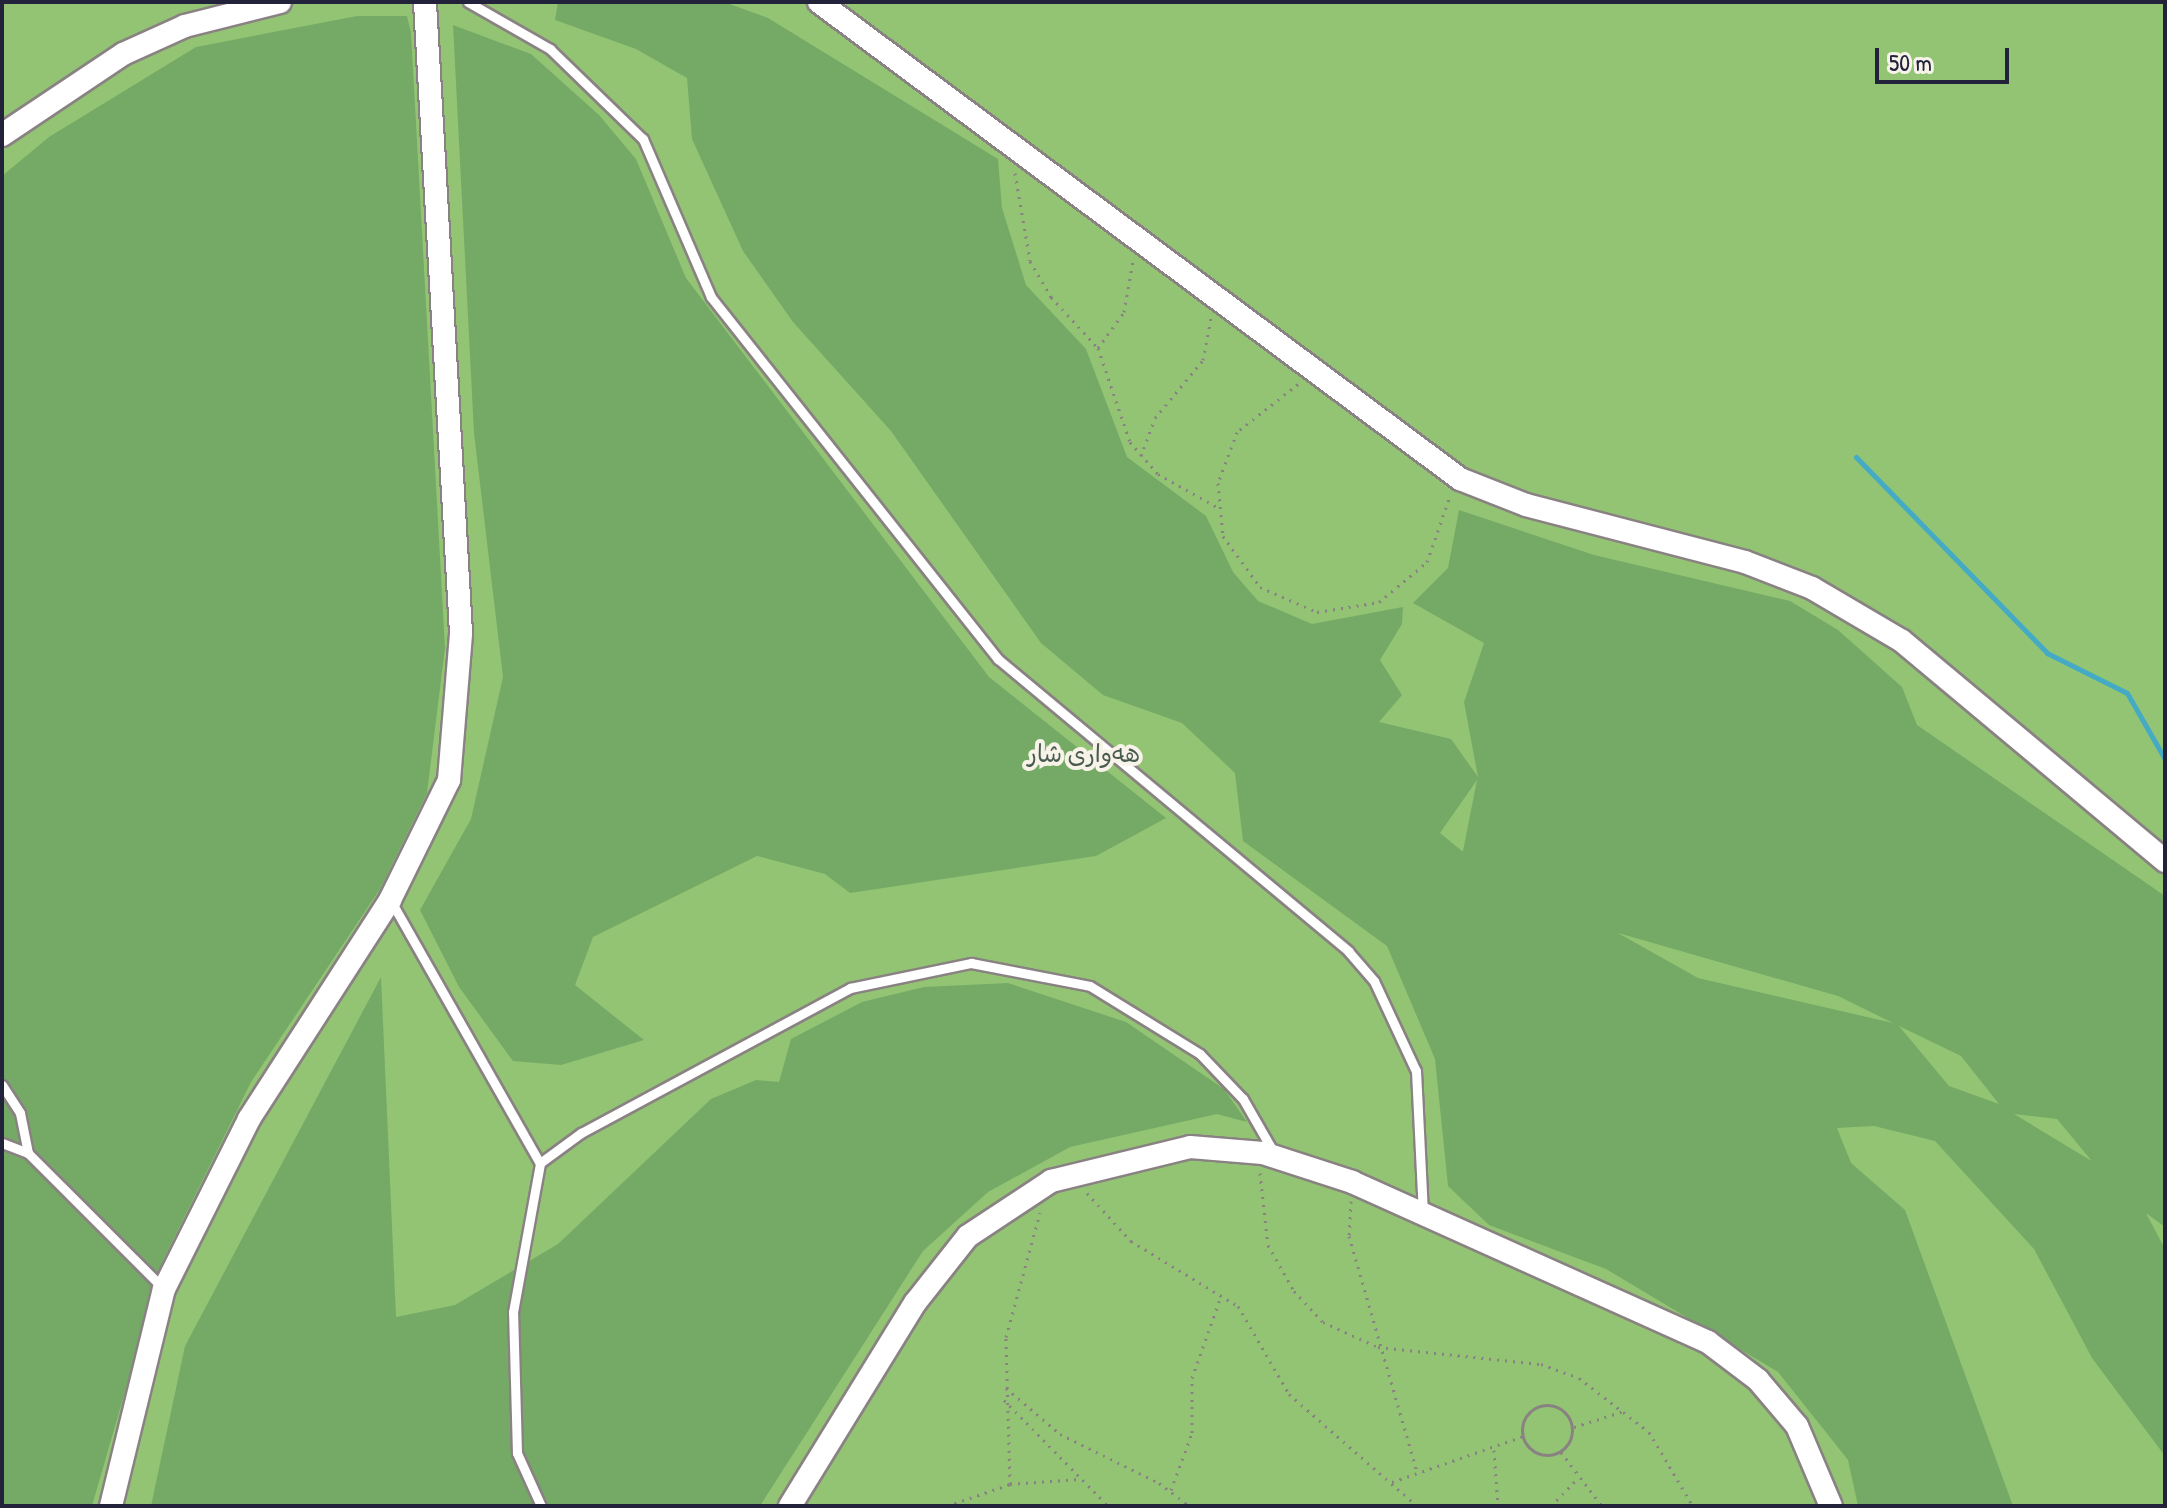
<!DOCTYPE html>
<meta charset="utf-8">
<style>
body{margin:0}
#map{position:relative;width:2167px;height:1508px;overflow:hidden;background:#f2e2c8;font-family:"Patrick Hand","Playpen Sans Arabic",sans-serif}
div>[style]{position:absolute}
.green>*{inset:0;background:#92c474;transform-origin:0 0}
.forest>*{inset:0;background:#75aa66}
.stream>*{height:5px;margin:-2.5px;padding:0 2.5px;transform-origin:2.5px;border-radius:2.5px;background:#45abc5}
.path>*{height:3px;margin-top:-1.5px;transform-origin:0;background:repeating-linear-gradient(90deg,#8a8282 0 2px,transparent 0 8px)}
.path>.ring{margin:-1.5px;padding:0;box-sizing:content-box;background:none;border:3px solid #8a8282;border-radius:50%}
.roads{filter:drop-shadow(2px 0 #8a8282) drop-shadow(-2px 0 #8a8282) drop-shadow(0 2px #8a8282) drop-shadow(0 -2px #8a8282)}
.service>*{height:9px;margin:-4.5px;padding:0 4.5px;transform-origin:4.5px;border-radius:4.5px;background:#fff}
.tertiary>*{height:22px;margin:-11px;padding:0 11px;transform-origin:11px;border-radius:11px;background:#fff}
span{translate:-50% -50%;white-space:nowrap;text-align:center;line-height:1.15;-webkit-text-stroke:8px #f7f3e8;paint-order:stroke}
.park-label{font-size:24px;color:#495b4f}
.frame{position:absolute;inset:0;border:4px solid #22223b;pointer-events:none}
.scale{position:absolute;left:1875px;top:48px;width:134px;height:36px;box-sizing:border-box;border:4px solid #22223b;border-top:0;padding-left:10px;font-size:24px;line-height:28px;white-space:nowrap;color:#22223b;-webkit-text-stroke:6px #f7f3e8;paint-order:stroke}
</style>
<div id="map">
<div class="green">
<div style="left:2px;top:2px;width:2163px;height:1504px"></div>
</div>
<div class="forest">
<div style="clip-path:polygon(evenodd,558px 2px,724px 2px,768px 18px,998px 159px,1002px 208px,1026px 285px,1086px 349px,1127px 457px,1206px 516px,1233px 572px,1258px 601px,1312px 624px,1403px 607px,1402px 624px,1380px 660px,1402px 695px,1379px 722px,1451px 739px,1478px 777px,1464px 702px,1484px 643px,1413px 603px,1448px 568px,1459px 510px,1594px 555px,1790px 601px,1838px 630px,1902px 687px,1917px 725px,2165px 896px,2165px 1227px,2146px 1213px,2165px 1249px,2165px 1456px,2092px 1358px,2034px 1249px,1935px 1141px,1874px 1126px,1837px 1128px,1851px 1163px,1905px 1210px,2013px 1506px,1858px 1506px,1848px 1460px,1778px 1372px,1606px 1269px,1489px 1225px,1448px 1186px,1435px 1059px,1387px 946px,1243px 841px,1235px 773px,1182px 723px,1103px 695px,1041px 643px,891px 431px,793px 322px,743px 251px,692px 139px,687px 78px,636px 49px,555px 20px,558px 2px,1477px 780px,1463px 851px,1462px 851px,1440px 833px,1477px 780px,558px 2px,1618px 933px,1838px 996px,1893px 1023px,1698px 978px,1618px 933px,558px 2px,1899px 1026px,1961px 1056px,1999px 1104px,1949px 1086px,1899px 1026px,558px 2px,2014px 1114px,2057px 1119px,2091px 1160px,2090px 1160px,2014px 1114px)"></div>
<div style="clip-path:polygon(357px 16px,407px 16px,411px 33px,445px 648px,427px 793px,380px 889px,251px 1082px,163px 1260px,92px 1506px,2px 1506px,2px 176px,49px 137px,196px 47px)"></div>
<div style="clip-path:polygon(453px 25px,531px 54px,599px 115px,636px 159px,686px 278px,989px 677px,1166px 818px,1096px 856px,850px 893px,825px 874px,757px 856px,593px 937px,575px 985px,644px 1040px,561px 1065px,513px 1061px,459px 987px,420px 910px,471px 819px,503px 677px,474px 433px)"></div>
<div style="clip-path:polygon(381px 977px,396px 1317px,455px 1305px,558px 1244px,711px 1099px,756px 1080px,779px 1082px,791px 1039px,862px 1002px,924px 987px,1008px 983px,1126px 1022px,1224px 1089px,1247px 1122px,1217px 1114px,1070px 1147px,988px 1192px,923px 1251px,760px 1506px,151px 1506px,185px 1346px)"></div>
</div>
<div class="stream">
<div style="left:1856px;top:457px;width:274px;rotate:45.7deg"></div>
<div style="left:2047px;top:653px;width:89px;rotate:26.6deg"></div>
<div style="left:2127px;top:693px;width:76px;rotate:60.1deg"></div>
</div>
<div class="path">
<div style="left:1015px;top:173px;width:89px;rotate:80.3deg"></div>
<div style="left:1030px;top:261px;width:42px;rotate:59.7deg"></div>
<div style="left:1051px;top:297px;width:69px;rotate:47.3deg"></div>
<div style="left:1098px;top:348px;width:99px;rotate:71.2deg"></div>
<div style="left:1130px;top:442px;width:43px;rotate:48.8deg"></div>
<div style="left:1158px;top:474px;width:68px;rotate:29.2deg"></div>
<div style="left:1098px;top:348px;width:44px;rotate:-54.2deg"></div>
<div style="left:1124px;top:312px;width:52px;rotate:-80deg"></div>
<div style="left:1298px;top:384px;width:78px;rotate:141.8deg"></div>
<div style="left:1237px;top:432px;width:54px;rotate:110.4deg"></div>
<div style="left:1218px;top:483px;width:53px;rotate:84.6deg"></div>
<div style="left:1223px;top:536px;width:63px;rotate:54deg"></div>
<div style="left:1260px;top:587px;width:62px;rotate:23.7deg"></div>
<div style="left:1317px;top:612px;width:63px;rotate:-9.2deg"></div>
<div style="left:1379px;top:602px;width:62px;rotate:-39.8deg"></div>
<div style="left:1427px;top:562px;width:70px;rotate:-70.8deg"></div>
<div style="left:1141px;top:456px;width:40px;rotate:-69.8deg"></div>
<div style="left:1155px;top:418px;width:75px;rotate:-50.4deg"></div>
<div style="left:1203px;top:360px;width:43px;rotate:-79.2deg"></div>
<div style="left:1260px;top:1173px;width:72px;rotate:83.7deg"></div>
<div style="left:1268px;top:1245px;width:53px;rotate:60.5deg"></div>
<div style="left:1294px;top:1291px;width:42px;rotate:46.9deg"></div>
<div style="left:1323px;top:1322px;width:60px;rotate:24.4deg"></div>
<div style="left:1378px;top:1347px;width:164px;rotate:6deg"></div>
<div style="left:1541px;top:1364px;width:40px;rotate:20.2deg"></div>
<div style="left:1579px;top:1378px;width:88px;rotate:37.6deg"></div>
<div style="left:1649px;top:1432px;width:86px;rotate:59.3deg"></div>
<div style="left:1087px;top:1193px;width:65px;rotate:47.5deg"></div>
<div style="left:1131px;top:1241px;width:125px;rotate:31.3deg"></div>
<div style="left:1238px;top:1306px;width:102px;rotate:59.9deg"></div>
<div style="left:1289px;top:1394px;width:170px;rotate:41.2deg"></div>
<div style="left:1351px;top:1201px;width:35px;rotate:93deg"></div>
<div style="left:1349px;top:1236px;width:246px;rotate:73.9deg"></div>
<div style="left:1006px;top:1388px;width:71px;rotate:40.4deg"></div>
<div style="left:1060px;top:1434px;width:110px;rotate:26.3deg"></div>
<div style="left:1159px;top:1483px;width:38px;rotate:37deg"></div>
<div style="left:1004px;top:1400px;width:148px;rotate:45.5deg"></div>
<div class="ring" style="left:1522px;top:1405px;width:47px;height:47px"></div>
<div style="left:1574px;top:1427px;width:56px;rotate:-17.8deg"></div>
<div style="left:1494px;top:1450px;width:56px;rotate:85.9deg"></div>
<div style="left:1561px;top:1452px;width:68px;rotate:52.8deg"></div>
<div style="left:1392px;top:1482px;width:139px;rotate:-19.3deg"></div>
<div style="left:1010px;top:1484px;width:147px;rotate:-91.6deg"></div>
<div style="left:1006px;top:1337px;width:129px;rotate:-74.7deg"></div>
<div style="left:1171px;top:1490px;width:61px;rotate:-69.8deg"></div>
<div style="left:1192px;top:1433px;width:55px;rotate:-90deg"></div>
<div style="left:1192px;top:1378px;width:87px;rotate:-70.5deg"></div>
<div style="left:947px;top:1506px;width:67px;rotate:-19.2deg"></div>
<div style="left:1010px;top:1484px;width:69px;rotate:-4.1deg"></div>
<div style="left:1551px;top:1506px;width:37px;rotate:-46deg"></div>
</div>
<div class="roads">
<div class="service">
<div style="left:468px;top:2px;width:95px;rotate:29.8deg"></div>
<div style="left:550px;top:49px;width:129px;rotate:44.1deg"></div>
<div style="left:643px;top:139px;width:172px;rotate:66.7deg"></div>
<div style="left:711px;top:297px;width:462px;rotate:51.6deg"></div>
<div style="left:998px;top:659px;width:456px;rotate:39.8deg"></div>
<div style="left:1348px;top:951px;width:40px;rotate:49deg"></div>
<div style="left:1374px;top:981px;width:99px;rotate:65deg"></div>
<div style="left:1416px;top:1071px;width:141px;rotate:87.2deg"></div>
<div style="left:392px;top:903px;width:299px;rotate:60.4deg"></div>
<div style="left:2px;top:1085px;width:33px;rotate:57deg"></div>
<div style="left:20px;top:1113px;width:41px;rotate:78.7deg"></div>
<div style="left:2px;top:1143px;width:28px;rotate:21deg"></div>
<div style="left:28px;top:1153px;width:192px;rotate:45deg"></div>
<div style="left:541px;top:1506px;width:58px;rotate:-114.4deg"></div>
<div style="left:517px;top:1453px;width:141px;rotate:-91.6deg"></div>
<div style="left:513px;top:1312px;width:151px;rotate:-79.7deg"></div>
<div style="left:540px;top:1163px;width:51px;rotate:-36.2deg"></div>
<div style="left:581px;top:1133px;width:306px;rotate:-28.3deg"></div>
<div style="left:850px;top:988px;width:124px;rotate:-11.7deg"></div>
<div style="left:971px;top:963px;width:121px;rotate:10.9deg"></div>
<div style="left:1090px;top:986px;width:129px;rotate:31.7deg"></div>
<div style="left:1200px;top:1054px;width:62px;rotate:46.3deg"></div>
<div style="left:1243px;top:1099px;width:62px;rotate:60.1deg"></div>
</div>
<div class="tertiary">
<div style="left:819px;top:2px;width:799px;rotate:36.65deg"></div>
<div style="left:1460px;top:479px;width:71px;rotate:21.5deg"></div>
<div style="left:1526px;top:505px;width:226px;rotate:14.6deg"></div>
<div style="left:1745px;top:562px;width:72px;rotate:21.2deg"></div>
<div style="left:1812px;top:588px;width:104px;rotate:30.5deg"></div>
<div style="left:1902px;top:641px;width:343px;rotate:39.9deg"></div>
<div style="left:2px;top:135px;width:146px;rotate:-33.8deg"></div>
<div style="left:123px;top:54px;width:68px;rotate:-24.3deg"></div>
<div style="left:185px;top:26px;width:98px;rotate:-14.2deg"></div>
<div style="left:111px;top:1506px;width:223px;rotate:-76.3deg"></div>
<div style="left:164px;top:1289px;width:190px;rotate:-63.4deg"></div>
<div style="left:249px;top:1119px;width:260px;rotate:-57.2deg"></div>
<div style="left:390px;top:900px;width:134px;rotate:-63.8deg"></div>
<div style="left:449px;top:780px;width:147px;rotate:-85.3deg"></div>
<div style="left:461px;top:633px;width:632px;rotate:-93.27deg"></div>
<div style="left:790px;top:1506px;width:238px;rotate:-58.4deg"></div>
<div style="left:915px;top:1303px;width:85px;rotate:-51.7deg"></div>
<div style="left:968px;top:1236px;width:100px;rotate:-33.5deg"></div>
<div style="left:1051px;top:1181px;width:143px;rotate:-13.7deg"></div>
<div style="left:1190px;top:1147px;width:73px;rotate:4.7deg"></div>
<div style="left:1263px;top:1153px;width:94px;rotate:18deg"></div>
<div style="left:1352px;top:1182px;width:390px;rotate:24.2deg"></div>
<div style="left:1708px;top:1342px;width:63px;rotate:37.2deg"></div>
<div style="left:1758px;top:1380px;width:60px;rotate:49.7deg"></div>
<div style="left:1797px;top:1426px;width:87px;rotate:67deg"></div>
</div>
</div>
<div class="park-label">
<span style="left:1084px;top:754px">هەواری شار</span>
</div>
<div class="frame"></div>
<div class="scale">50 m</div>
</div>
